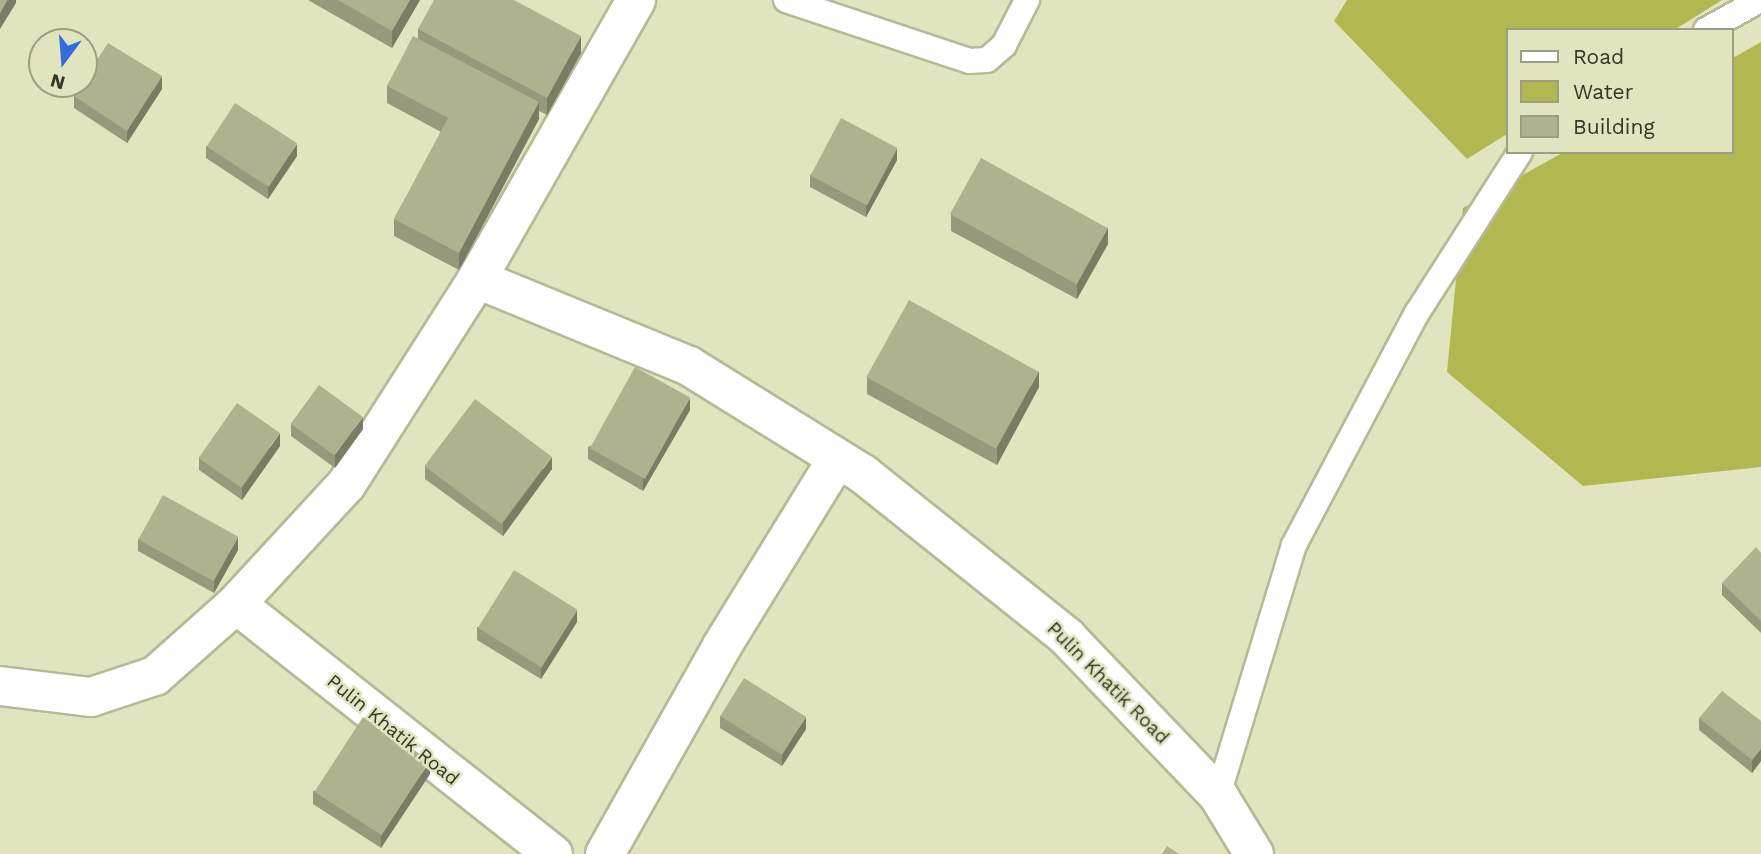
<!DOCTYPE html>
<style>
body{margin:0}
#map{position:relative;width:1761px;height:854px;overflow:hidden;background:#e0e4bf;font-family:"Work Sans",sans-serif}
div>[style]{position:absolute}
.water>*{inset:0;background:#b1b84f}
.roads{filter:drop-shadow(2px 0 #b5b996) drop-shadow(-2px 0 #b5b996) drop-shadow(0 2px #b5b996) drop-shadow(0 -2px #b5b996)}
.service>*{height:24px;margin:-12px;padding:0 12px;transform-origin:12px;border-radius:12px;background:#fff}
.minor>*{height:38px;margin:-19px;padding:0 19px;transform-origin:19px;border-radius:19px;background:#fff}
.tertiary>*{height:38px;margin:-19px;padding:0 19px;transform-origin:19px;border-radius:19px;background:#fff}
.wall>*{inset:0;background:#96997b}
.shaded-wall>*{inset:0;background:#7a7d64}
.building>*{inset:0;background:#aeb28f;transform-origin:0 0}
span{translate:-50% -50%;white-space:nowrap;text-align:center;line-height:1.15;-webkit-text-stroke:5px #e0e4bf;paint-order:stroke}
.street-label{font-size:19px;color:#353628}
.legend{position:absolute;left:1506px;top:28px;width:228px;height:126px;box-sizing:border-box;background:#e0e4bf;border:2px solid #9c9e83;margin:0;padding:9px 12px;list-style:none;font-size:21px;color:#353628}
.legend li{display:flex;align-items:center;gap:14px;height:35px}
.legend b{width:35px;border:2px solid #9c9e83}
.north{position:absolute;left:28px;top:28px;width:70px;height:70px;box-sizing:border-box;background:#e0e4bf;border:2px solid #9c9e83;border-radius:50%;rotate:196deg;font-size:19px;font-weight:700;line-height:28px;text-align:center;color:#353628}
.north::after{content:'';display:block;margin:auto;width:24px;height:32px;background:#356bda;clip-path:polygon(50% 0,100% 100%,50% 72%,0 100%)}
</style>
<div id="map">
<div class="water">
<div style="clip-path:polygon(1347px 0,1722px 0,1674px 30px,1507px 30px,1507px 134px,1467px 159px,1334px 21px)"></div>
<div style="clip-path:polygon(1761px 42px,1761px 467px,1583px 486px,1447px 372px,1463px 208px,1564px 152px,1731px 152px,1731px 59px)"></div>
</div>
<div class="roads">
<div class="service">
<div style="left:786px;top:0;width:193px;rotate:18.4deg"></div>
<div style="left:969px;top:61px;width:18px;rotate:-3deg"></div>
<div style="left:987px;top:60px;width:23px;rotate:-41deg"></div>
<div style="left:1004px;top:45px;width:51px;rotate:-62.9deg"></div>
<div style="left:1706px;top:30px;width:62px;rotate:-29.1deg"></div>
<div style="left:1218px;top:795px;width:261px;rotate:-73.1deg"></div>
<div style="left:1294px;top:545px;width:263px;rotate:-62.1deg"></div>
<div style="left:1417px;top:313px;width:191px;rotate:-57.4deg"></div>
</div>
<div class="minor">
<div style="left:236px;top:604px;width:404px;rotate:38.3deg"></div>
<div style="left:605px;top:854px;width:239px;rotate:-60.6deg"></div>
<div style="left:722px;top:646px;width:220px;rotate:-58.4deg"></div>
</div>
<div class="tertiary">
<div style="left:477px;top:279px;width:229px;rotate:22.3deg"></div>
<div style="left:689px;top:366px;width:205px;rotate:31.8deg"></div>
<div style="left:863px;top:474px;width:261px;rotate:38.6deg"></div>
<div style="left:1067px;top:637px;width:219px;rotate:46.3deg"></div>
<div style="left:1218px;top:795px;width:69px;rotate:58.6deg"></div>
<div style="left:0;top:686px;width:92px;rotate:6.9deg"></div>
<div style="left:91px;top:697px;width:67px;rotate:-18.2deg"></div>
<div style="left:155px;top:676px;width:108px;rotate:-41.6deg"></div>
<div style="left:236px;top:604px;width:162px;rotate:-47.3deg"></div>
<div style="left:346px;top:485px;width:244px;rotate:-57.5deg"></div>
<div style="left:477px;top:279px;width:321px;rotate:-60.3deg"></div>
</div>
</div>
<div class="wall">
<div style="clip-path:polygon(308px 0,420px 0,392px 48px)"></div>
<div style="clip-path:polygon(418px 29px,581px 53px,547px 115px,539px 111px,539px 119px,459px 270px,394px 236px,394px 219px,441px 132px,387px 103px,387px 86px,418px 38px)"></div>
<div style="clip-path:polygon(162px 89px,127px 143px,74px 108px,74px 96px)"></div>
<div style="clip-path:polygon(206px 146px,297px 156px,268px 199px,206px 158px)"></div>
<div style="clip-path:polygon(897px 160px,866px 217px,810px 187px,810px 175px)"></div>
<div style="clip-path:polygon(951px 214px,1108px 244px,1077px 299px,951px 231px)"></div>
<div style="clip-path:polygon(867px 377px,1039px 387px,997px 465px,867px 394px)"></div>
<div style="clip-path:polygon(690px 410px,643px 491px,588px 459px,588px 447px)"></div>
<div style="clip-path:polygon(291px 424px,363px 429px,335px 468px,291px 436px)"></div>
<div style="clip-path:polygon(280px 446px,242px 500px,199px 470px,199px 458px)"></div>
<div style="clip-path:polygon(425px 466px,552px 469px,503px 536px,425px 479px)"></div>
<div style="clip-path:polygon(138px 539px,238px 550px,214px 593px,138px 551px)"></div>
<div style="clip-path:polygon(1761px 553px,1761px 633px,1722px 595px,1722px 583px)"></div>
<div style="clip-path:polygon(577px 622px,541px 679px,477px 640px,477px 627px)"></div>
<div style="clip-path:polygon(720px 716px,806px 729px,782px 766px,720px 728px)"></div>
<div style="clip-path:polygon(1699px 718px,1761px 721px,1761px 761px,1752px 773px,1699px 730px)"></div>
<div style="clip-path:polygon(430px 774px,381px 848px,313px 804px,313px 791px)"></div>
</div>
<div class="shaded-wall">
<div style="clip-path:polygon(7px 0,16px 0,16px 3px,0 29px,0 13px)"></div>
<div style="clip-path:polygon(410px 0,420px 0,392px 48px,392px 31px)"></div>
<div style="clip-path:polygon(581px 36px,581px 53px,547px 115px,547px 98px)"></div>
<div style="clip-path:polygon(162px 76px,162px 89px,127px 143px,127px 131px)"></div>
<div style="clip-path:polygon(539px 102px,539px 119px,459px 270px,459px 253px)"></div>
<div style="clip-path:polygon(297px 144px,297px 156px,268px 199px,268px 187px)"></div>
<div style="clip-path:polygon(897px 148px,897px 160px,866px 217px,866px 205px)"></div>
<div style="clip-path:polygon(1108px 227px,1108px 244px,1077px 299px,1077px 283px)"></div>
<div style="clip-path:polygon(1039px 371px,1039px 387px,997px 465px,997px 448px)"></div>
<div style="clip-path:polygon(690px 398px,690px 410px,643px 491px,643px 479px)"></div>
<div style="clip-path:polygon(363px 417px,363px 429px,335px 468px,335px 455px)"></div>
<div style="clip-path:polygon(280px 433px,280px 446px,242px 500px,242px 488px)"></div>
<div style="clip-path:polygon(552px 457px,552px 469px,503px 536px,503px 523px)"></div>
<div style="clip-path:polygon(238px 537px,238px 550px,214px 593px,214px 581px)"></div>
<div style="clip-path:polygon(577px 610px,577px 622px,541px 679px,541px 667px)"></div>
<div style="clip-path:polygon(806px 717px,806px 729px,782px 766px,782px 754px)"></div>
<div style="clip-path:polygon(1761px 749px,1761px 761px,1752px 773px,1752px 760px)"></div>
<div style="clip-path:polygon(430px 761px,430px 774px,381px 848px,381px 835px)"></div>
</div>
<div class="building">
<div style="clip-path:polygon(0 0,7px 0,0 13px)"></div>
<div style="clip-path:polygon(338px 0,410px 0,392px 31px)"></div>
<div style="clip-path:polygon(434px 0,514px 0,581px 36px,547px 98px,418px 29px)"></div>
<div style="clip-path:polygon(413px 36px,539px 102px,459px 253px,394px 219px,448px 118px,387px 86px)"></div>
<div style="clip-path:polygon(108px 43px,162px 76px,127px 131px,74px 96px,81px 84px,84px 84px,84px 80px)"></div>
<div style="left:235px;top:103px;width:74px;height:52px;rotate:33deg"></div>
<div style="left:841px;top:118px;width:64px;height:65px;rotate:28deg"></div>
<div style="left:981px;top:158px;width:145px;height:64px;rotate:29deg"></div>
<div style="left:909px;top:300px;width:148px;height:88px;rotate:29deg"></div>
<div style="left:635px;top:367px;width:63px;height:93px;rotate:29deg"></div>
<div style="left:319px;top:385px;width:54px;height:48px;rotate:36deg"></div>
<div style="left:475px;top:399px;width:96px;height:84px;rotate:37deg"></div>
<div style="left:237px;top:403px;width:52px;height:67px;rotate:35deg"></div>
<div style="left:163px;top:495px;width:86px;height:51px;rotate:29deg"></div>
<div style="clip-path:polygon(1756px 547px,1761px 553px,1761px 621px,1722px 583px)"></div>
<div style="left:514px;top:570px;width:75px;height:68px;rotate:32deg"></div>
<div style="left:744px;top:678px;width:73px;height:45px;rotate:32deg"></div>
<div style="clip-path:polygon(1722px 691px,1761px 721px,1761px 749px,1752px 760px,1699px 718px)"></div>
<div style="left:363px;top:717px;width:80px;height:89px;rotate:33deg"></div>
<div style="clip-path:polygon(1167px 846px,1179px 854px,1162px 854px)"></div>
</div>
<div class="street-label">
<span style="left:1108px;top:683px;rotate:45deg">Pulin Khatik Road</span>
<span style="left:393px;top:730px;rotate:39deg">Pulin Khatik Road</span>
</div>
<ul class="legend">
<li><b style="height:9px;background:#fff"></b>Road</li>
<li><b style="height:19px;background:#b1b84f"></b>Water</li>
<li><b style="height:19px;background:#aeb28f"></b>Building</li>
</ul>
<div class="north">N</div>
</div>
